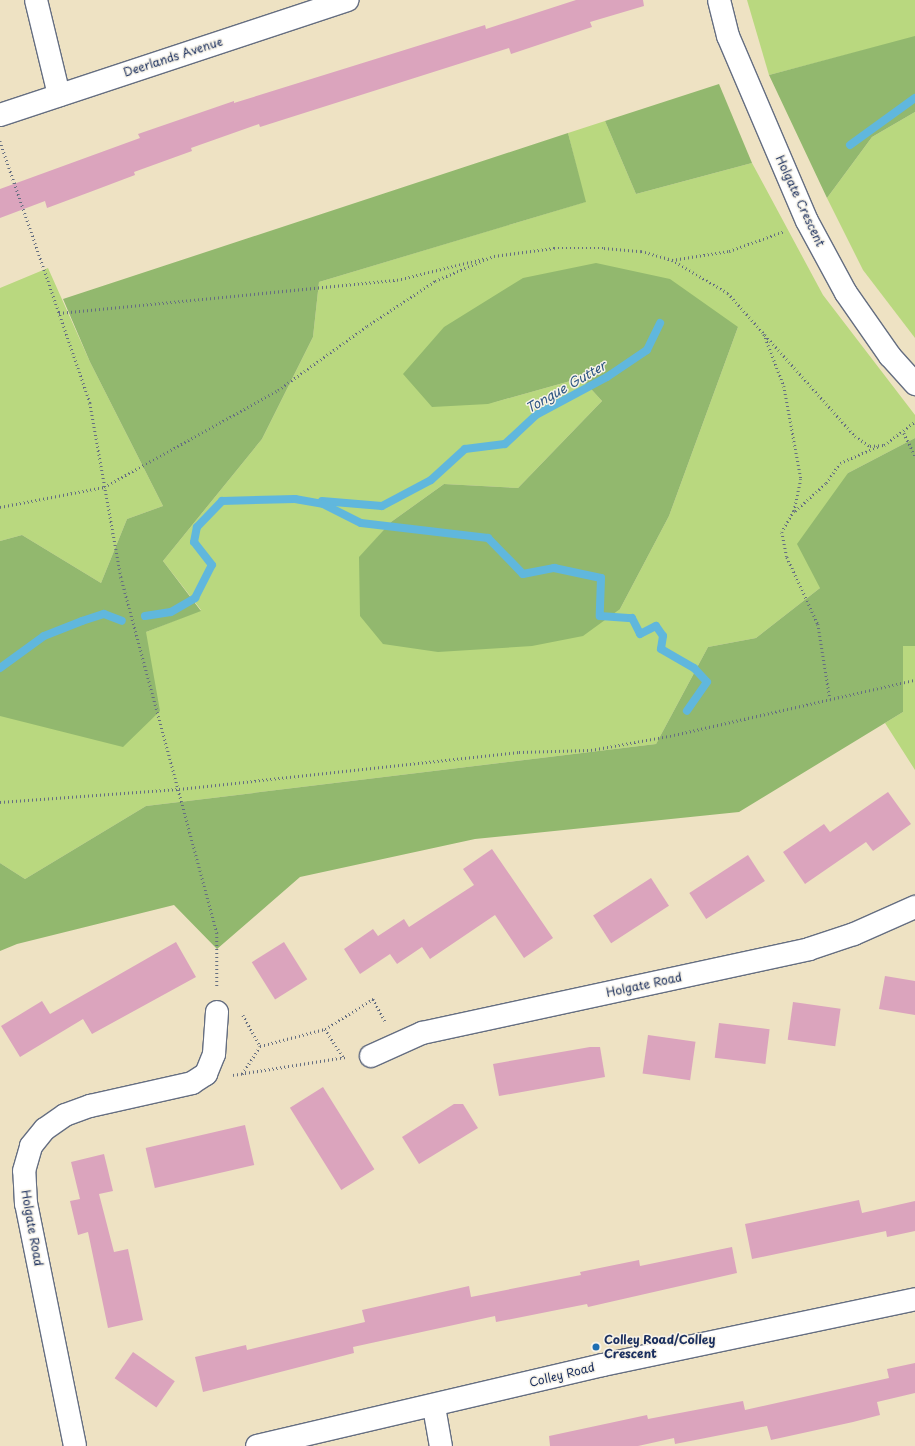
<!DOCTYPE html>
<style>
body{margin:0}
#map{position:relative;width:915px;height:1446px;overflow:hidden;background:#eee2c3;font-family:"Playpen Sans",sans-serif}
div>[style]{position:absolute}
.green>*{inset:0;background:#b9d87f}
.forest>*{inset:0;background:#92b86e}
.stream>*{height:8px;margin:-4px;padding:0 4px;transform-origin:4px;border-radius:4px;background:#60b7dd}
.building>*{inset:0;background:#dba4bd;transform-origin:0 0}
.path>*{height:2.5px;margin-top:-1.25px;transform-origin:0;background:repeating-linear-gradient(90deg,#656e81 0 1px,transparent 0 4px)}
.roads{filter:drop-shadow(1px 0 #656e81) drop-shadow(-1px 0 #656e81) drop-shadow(0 1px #656e81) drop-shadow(0 -1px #656e81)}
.minor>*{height:22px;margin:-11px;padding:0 11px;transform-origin:11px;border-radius:11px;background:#fff}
.tertiary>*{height:22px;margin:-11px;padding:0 11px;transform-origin:11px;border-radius:11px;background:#fff}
.dots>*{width:11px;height:11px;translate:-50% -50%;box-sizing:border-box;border:2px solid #f7f3e8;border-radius:50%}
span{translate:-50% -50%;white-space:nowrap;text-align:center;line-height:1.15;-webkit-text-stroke:3px #f7f3e8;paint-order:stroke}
.street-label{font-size:12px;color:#1b2f5e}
.poi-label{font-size:12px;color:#1b2f5e;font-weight:700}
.left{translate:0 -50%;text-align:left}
.water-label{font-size:13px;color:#305884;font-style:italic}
</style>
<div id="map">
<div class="green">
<div style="clip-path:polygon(747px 0,915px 0,915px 37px,769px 75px)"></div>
<div style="clip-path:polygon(915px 112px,915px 338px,863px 270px,827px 198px,872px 137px)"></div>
<div style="clip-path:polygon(evenodd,605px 121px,636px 194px,752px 163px,823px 295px,915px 415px,915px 438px,848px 473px,820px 588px,756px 638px,708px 647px,656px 744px,146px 806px,25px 879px,0 863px,0 716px,146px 632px,201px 610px,163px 561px,262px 439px,313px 337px,319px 282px,585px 202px,568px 133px,605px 121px,738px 327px,669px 516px,620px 609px,360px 616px,360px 557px,391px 522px,444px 484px,518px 488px,602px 401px,581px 378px,488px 404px,738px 327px)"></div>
<div style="clip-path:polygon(48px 268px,90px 362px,163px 506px,127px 519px,101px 583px,22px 535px,0 541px,0 288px)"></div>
<div style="clip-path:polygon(903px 646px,915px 646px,915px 770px,885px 723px,903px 712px)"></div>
</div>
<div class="forest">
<div style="clip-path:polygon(915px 36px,915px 112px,872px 137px,827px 198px,769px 75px)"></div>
<div style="clip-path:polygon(719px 84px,752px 163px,636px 194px,605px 121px)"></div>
<div style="clip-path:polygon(568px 133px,586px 202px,319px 282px,313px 337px,262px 439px,163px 561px,201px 611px,146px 632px,160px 711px,123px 747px,0 716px,0 541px,22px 535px,101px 583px,127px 519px,163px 506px,90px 362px,63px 299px)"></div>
<div style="clip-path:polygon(596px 263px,670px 279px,738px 327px,669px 516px,620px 609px,583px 636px,532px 646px,438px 652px,383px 644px,360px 616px,359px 557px,391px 522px,444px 484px,518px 488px,602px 401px,581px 378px,488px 404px,432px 407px,403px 374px,444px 327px,523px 278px)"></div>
<div style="clip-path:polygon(915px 438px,915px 646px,903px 646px,903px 712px,739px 812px,475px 839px,300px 877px,217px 949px,174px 905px,17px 944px,0 951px,0 863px,25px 879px,146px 806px,656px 744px,708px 647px,756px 638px,820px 588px,797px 544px,848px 473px)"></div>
</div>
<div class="stream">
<div style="left:850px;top:145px;width:80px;rotate:-35.9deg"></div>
<div style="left:322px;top:501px;width:60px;rotate:4.8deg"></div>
<div style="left:382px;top:506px;width:55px;rotate:-28deg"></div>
<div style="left:431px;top:480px;width:46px;rotate:-42.4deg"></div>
<div style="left:465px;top:449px;width:40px;rotate:-7.1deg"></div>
<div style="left:505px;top:444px;width:42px;rotate:-43.1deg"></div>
<div style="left:536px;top:415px;width:81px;rotate:-28.2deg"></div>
<div style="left:607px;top:377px;width:48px;rotate:-34deg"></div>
<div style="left:647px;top:350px;width:30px;rotate:-64deg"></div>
<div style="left:145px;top:616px;width:26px;rotate:-9deg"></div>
<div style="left:171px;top:612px;width:28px;rotate:-30deg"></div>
<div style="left:195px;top:598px;width:37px;rotate:-63deg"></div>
<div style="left:212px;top:565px;width:29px;rotate:-128deg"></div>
<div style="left:194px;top:542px;width:15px;rotate:-79deg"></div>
<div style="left:197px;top:527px;width:36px;rotate:-46deg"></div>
<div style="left:222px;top:501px;width:73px;rotate:-1.6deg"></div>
<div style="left:295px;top:499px;width:28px;rotate:10deg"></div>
<div style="left:323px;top:504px;width:42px;rotate:26.6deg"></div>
<div style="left:361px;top:523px;width:128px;rotate:6.7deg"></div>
<div style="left:488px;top:538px;width:50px;rotate:45.8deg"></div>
<div style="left:523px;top:574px;width:32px;rotate:-11deg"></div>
<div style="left:554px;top:568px;width:48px;rotate:12deg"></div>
<div style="left:601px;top:578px;width:38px;rotate:92deg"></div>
<div style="left:600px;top:616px;width:32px;rotate:4deg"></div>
<div style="left:632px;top:618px;width:18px;rotate:63deg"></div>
<div style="left:640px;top:634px;width:18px;rotate:-27deg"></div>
<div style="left:656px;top:626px;width:12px;rotate:55deg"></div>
<div style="left:663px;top:636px;width:13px;rotate:99deg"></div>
<div style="left:661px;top:649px;width:38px;rotate:30deg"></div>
<div style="left:694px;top:668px;width:19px;rotate:47deg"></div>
<div style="left:707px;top:682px;width:35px;rotate:125deg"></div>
<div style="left:0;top:668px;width:54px;rotate:-36deg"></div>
<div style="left:44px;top:636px;width:41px;rotate:-21.5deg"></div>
<div style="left:82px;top:621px;width:23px;rotate:-18deg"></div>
<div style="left:104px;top:614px;width:19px;rotate:21deg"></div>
</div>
<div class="building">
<div style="clip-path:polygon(576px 0,643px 0,644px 6px,590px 22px,592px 27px,511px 54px,509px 48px,260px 127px,259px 124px,191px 148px,192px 151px,134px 172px,135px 175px,90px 192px,47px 208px,45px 201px,0 218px,0 189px,140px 138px,138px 134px,234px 101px,234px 103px,485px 25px,486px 29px)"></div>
<div style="clip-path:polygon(888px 792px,911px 824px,873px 851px,866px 842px,805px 884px,783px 852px,824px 824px,830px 832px)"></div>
<div style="clip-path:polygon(492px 849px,553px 938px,524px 958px,495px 915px,430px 959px,422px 947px,397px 964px,390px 954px,360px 974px,344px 949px,373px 929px,378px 936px,404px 919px,409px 927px,474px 885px,463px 869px)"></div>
<div style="left:748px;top:855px;width:31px;height:70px;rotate:57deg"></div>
<div style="left:651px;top:878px;width:33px;height:69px;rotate:57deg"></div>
<div style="clip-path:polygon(176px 942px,196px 977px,92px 1034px,83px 1019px,20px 1057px,1px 1026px,42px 1001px,50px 1014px)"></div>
<div style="left:284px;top:942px;width:44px;height:38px;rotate:58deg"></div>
<div style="clip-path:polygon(885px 976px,915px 981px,915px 1015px,879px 1009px)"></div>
<div style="left:793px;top:1002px;width:48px;height:38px;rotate:8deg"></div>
<div style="left:719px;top:1023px;width:51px;height:35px;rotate:7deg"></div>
<div style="left:648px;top:1035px;width:48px;height:39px;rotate:8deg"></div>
<div style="clip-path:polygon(590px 1047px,600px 1047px,605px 1077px,499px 1096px,493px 1064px)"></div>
<div style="left:323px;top:1087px;width:97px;height:39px;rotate:58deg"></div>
<div style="clip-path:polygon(454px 1104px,463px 1104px,478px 1128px,419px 1164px,402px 1137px)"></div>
<div style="left:245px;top:1125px;width:41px;height:102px;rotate:77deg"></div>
<div style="clip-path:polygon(104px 1154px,113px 1191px,99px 1194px,114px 1252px,128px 1249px,143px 1320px,108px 1328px,88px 1232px,78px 1235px,70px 1201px,80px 1199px,71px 1162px)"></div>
<div style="clip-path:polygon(859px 1200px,862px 1213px,915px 1201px,915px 1231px,887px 1237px,886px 1231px,752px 1259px,745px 1224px)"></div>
<div style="clip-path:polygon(732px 1247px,737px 1273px,588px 1307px,587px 1304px,496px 1322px,495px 1316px,353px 1347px,354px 1353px,203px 1392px,195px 1357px,246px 1345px,247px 1350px,365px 1322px,362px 1310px,469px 1286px,471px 1297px,581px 1275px,580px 1272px,639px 1260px,640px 1266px)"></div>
<div style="left:133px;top:1352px;width:51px;height:32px;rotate:35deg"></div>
<div style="clip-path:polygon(915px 1363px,915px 1393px,877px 1402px,880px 1415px,853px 1422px,771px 1440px,767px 1426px,675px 1444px,674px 1438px,638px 1446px,550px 1446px,549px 1436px,647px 1415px,648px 1419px,743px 1401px,745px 1410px,889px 1378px,887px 1369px)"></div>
</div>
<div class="path">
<div style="left:0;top:141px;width:277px;rotate:71deg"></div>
<div style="left:90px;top:403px;width:177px;rotate:79.9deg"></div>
<div style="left:121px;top:577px;width:369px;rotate:74.9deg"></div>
<div style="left:217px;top:933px;width:53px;rotate:90deg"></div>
<div style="left:672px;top:260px;width:58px;rotate:-9deg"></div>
<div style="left:729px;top:251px;width:59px;rotate:-19.7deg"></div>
<div style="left:59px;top:313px;width:340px;rotate:-5.6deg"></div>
<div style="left:397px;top:280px;width:92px;rotate:-13.9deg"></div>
<div style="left:764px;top:334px;width:56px;rotate:69deg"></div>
<div style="left:784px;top:386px;width:95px;rotate:79.6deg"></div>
<div style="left:801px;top:479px;width:33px;rotate:102deg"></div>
<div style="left:794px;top:511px;width:24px;rotate:120deg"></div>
<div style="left:782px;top:532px;width:25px;rotate:79deg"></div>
<div style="left:787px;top:557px;width:74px;rotate:65.2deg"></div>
<div style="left:818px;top:624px;width:76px;rotate:80.9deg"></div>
<div style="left:904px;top:433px;width:25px;rotate:64deg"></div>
<div style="left:0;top:507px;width:106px;rotate:-10.9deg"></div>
<div style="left:104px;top:487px;width:199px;rotate:-29.1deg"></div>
<div style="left:278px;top:390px;width:110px;rotate:-35.7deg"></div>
<div style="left:367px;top:326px;width:82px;rotate:-33.5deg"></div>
<div style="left:435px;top:281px;width:64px;rotate:-23deg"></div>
<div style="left:494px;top:256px;width:61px;rotate:-7.6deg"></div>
<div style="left:554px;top:248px;width:50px"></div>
<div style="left:604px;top:248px;width:37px;rotate:5deg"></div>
<div style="left:641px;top:251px;width:32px;rotate:16deg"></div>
<div style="left:672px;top:260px;width:65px;rotate:30.5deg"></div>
<div style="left:728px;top:293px;width:191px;rotate:48.4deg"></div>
<div style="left:855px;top:436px;width:18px;rotate:34deg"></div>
<div style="left:870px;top:446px;width:14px;rotate:-4deg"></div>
<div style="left:884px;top:445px;width:39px;rotate:-37deg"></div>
<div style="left:795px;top:511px;width:42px;rotate:-42.1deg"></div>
<div style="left:826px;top:483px;width:24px;rotate:-55deg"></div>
<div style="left:840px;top:463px;width:43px;rotate:-23.6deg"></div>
<div style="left:0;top:802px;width:179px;rotate:-4.2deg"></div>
<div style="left:179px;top:789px;width:342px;rotate:-6.2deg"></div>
<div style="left:519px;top:752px;width:72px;rotate:-1.6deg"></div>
<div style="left:591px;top:750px;width:84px;rotate:-10.2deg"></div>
<div style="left:674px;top:735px;width:247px;rotate:-12.9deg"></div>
<div style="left:243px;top:1015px;width:35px;rotate:61deg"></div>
<div style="left:325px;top:1029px;width:33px;rotate:57deg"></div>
<div style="left:242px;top:1074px;width:33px;rotate:-57deg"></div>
<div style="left:260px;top:1046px;width:67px;rotate:-14.7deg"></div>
<div style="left:325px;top:1029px;width:57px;rotate:-32deg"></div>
<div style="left:373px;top:999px;width:25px;rotate:61deg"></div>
<div style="left:233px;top:1075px;width:114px;rotate:-9.1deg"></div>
</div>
<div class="roads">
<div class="minor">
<div style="left:36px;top:0;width:98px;rotate:76.4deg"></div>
<div style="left:719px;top:0;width:37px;rotate:76deg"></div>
<div style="left:728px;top:36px;width:201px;rotate:66.9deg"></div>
<div style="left:807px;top:221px;width:82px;rotate:61.6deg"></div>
<div style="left:846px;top:293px;width:77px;rotate:55.1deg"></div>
<div style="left:890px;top:356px;width:38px;rotate:48deg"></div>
<div style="left:371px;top:1056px;width:56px;rotate:-24.3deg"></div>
<div style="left:422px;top:1033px;width:396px;rotate:-12.2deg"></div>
<div style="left:809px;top:949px;width:47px;rotate:-18.4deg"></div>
<div style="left:854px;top:934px;width:67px;rotate:-23.9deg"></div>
<div style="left:434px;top:1407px;width:40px;rotate:80deg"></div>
<div style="left:75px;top:1446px;width:247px;rotate:-101.4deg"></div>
<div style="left:26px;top:1204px;width:33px;rotate:-93deg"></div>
<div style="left:24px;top:1171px;width:26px;rotate:-74deg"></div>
<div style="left:31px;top:1146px;width:22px;rotate:-51deg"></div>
<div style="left:45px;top:1129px;width:24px;rotate:-35deg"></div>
<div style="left:65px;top:1115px;width:27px;rotate:-20deg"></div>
<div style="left:90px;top:1106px;width:105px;rotate:-12.7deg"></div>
<div style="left:192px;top:1083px;width:17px;rotate:-33deg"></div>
<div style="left:206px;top:1074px;width:22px;rotate:-68deg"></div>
<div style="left:214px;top:1054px;width:42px;rotate:-85.9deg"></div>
<div style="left:257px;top:1446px;width:355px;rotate:-13.2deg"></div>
<div style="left:603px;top:1365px;width:319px;rotate:-11.9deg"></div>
</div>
<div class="tertiary">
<div style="left:0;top:115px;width:366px;rotate:-18.3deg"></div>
</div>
</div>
<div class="dots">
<div style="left:596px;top:1347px;background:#1f6fb2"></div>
</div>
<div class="street-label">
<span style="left:173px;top:57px;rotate:-18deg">Deerlands Avenue</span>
<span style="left:800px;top:201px;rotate:65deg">Holgate Crescent</span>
<span style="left:644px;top:985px;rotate:-12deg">Holgate Road</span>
<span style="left:32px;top:1228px;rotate:80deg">Holgate Road</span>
<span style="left:562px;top:1375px;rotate:-14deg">Colley Road</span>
</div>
<div class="poi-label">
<span class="left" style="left:604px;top:1347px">Colley Road/Colley<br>Crescent</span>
</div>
<div class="water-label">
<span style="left:566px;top:387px;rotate:-30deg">Tongue Gutter</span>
</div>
</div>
